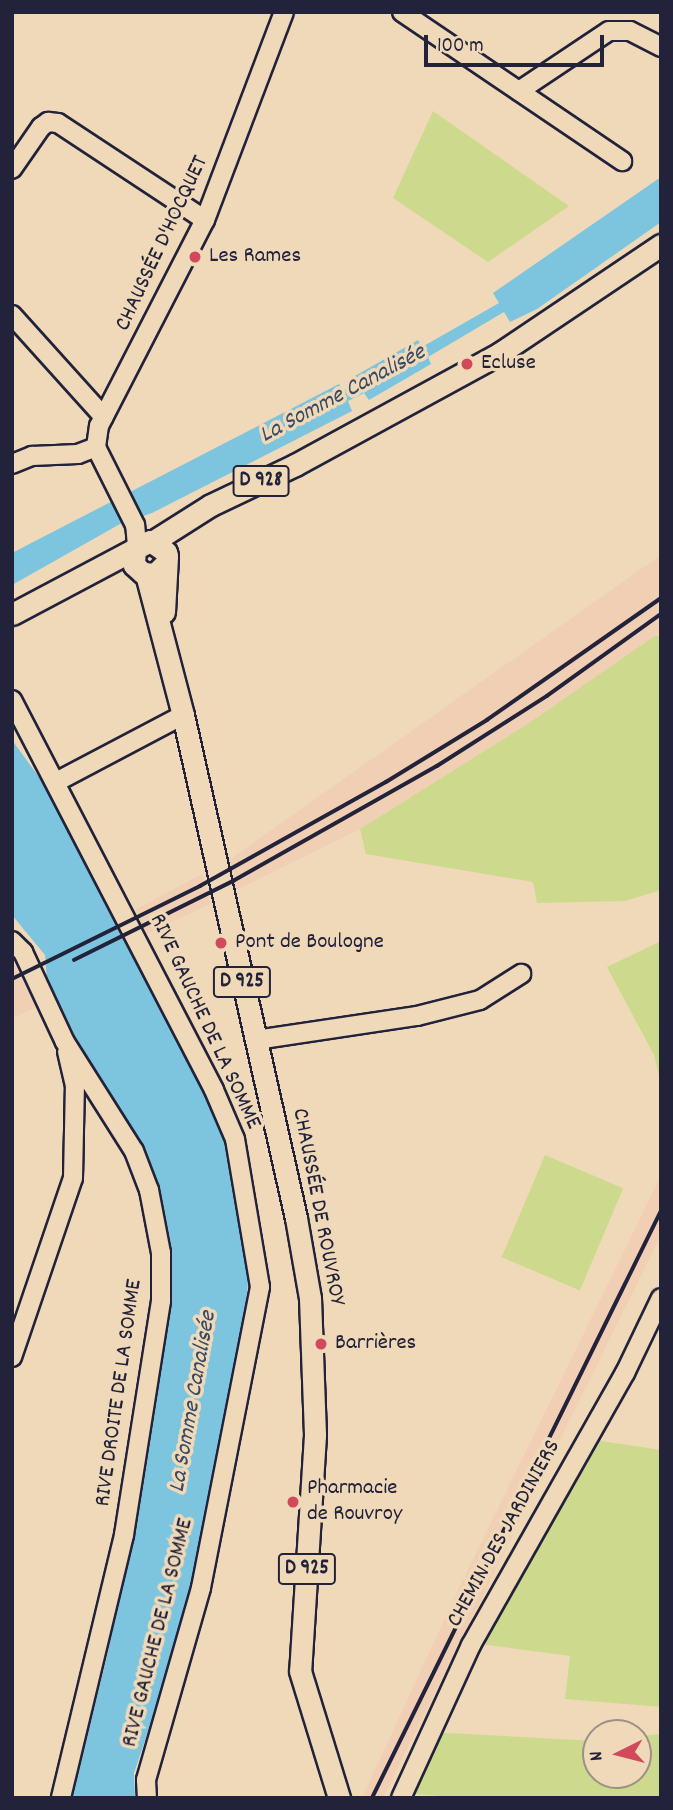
<!DOCTYPE html>
<meta charset="utf-8">
<style>
body{margin:0}
#map{position:relative;width:673px;height:1810px;overflow:hidden;background:#efd9b8;font-family:Dekko,sans-serif}
div>[style]{position:absolute}
.built>*{inset:0;background:#f0cfb4}
.green>*{inset:0;background:#cdda8e;transform-origin:0 0}
.water>*{inset:0;background:#7dc4de}
.roads{filter:drop-shadow(2px 0 #22223b) drop-shadow(-2px 0 #22223b) drop-shadow(0 2px #22223b) drop-shadow(0 -2px #22223b)}
.minor>*{height:18px;margin:-9px;padding:0 9px;transform-origin:9px;border-radius:9px;background:#efd9b8}
.major>*{height:21px;margin:-10.5px;padding:0 10.5px;transform-origin:10.5px;border-radius:10.5px;background:#efd9b8}
.rail>*{height:3.5px;margin:-1.75px;padding:0 1.75px;transform-origin:1.75px;border-radius:1.75px;background:#22223b}
.dots>*{width:19px;height:19px;translate:-50% -50%;box-sizing:border-box;border:4px solid #efd9b8;border-radius:50%}
span{translate:-50% -50%;white-space:nowrap;text-align:center;line-height:1.15;-webkit-text-stroke:7px #efd9b8;paint-order:stroke}
.shield-label span{padding:2px 5px;background:#efd9b8;border:2px solid;border-radius:5px;-webkit-text-stroke-width:0}
.shield-label{font-size:21px;color:#22223b;font-weight:700}
.street-label{font-size:23px;color:#22223b}
.poi-label{font-size:23px;color:#22223b}
.left{translate:0 -50%;text-align:left}
.water-label{font-size:24px;color:#394a64;font-style:italic}
.frame{position:absolute;inset:0;border:14px solid #22223b;pointer-events:none}
.north{position:absolute;left:582px;top:1719px;width:70px;height:70px;box-sizing:border-box;background:#efd9b8;border:2px solid #9d9086;border-radius:50%;rotate:264deg;font-size:19px;font-weight:700;line-height:28px;text-align:center;color:#22223b}
.north::after{content:'';display:block;margin:auto;width:24px;height:32px;background:#d1495b;clip-path:polygon(50% 0,100% 100%,50% 72%,0 100%)}
.scale{position:absolute;left:424px;top:35px;width:180px;height:32px;box-sizing:border-box;border:4px solid #22223b;border-top:0;padding-left:9px;font-size:21px;line-height:24px;white-space:nowrap;color:#22223b;-webkit-text-stroke:5px #efd9b8;paint-order:stroke}
</style>
<div id="map">
<div class="built">
<div style="clip-path:polygon(661px 555px,661px 631px,656px 635px,526px 725px,360px 829px,236px 890px,229px 860px)"></div>
<div style="clip-path:polygon(202px 874px,210px 904px,146px 934px,135px 910px)"></div>
<div style="clip-path:polygon(12px 953px,23px 965px,38px 1007px,12px 1018px)"></div>
<div style="clip-path:polygon(661px 1176px,661px 1235px,383px 1798px,362px 1798px,459px 1588px)"></div>
</div>
<div class="green">
<div style="clip-path:polygon(433px 111px,569px 206px,488px 262px,393px 198px)"></div>
<div style="clip-path:polygon(656px 635px,661px 636px,661px 890px,625px 901px,537px 903px,533px 882px,366px 854px,360px 829px,526px 725px)"></div>
<div style="clip-path:polygon(661px 941px,661px 1084px,654px 1055px,607px 967px)"></div>
<div style="left:545px;top:1155px;width:85px;height:111px;rotate:23deg"></div>
<div style="clip-path:polygon(595px 1440px,661px 1450px,661px 1707px,565px 1699px,570px 1656px,481px 1644px)"></div>
<div style="clip-path:polygon(430px 1732px,596px 1741px,596px 1775px,638px 1775px,638px 1736px,661px 1734px,661px 1798px,464px 1798px,404px 1793px)"></div>
</div>
<div class="water">
<div style="clip-path:polygon(661px 177px,661px 222px,537px 309px,510px 322px,504px 312px,428px 357px,431px 364px,369px 400px,364px 393px,348px 401px,352px 411px,152px 513px,120px 524px,12px 585px,12px 553px,339px 384px,343px 391px,358px 383px,355px 376px,418px 340px,422px 347px,499px 303px,493px 293px)"></div>
<div style="clip-path:polygon(12px 740px,73px 824px,233px 1151px,249px 1272px,241px 1353px,186px 1619px,134px 1773px,135px 1798px,72px 1798px,108px 1652px,169px 1300px,155px 1193px,47px 981px,45px 955px,12px 915px)"></div>
</div>
<div class="roads">
<div class="minor">
<div style="left:402px;top:12px;width:266px;rotate:34.1deg"></div>
<div style="left:519px;top:91px;width:108px;rotate:-33.7deg"></div>
<div style="left:609px;top:31px;width:21px"></div>
<div style="left:630px;top:31px;width:35px;rotate:27deg"></div>
<div style="left:12px;top:169px;width:51px;rotate:-55.4deg"></div>
<div style="left:41px;top:127px;width:9px;rotate:-36deg"></div>
<div style="left:48px;top:122px;width:10px;rotate:6deg"></div>
<div style="left:58px;top:123px;width:176px;rotate:33.4deg"></div>
<div style="left:12px;top:315px;width:137px;rotate:48deg"></div>
<div style="left:12px;top:464px;width:22px;rotate:-22deg"></div>
<div style="left:32px;top:456px;width:46px;rotate:-2.5deg"></div>
<div style="left:78px;top:454px;width:19px;rotate:-21deg"></div>
<div style="left:137px;top:546px;width:21px;rotate:-95deg"></div>
<div style="left:135px;top:525px;width:87px;rotate:-116.6deg"></div>
<div style="left:96px;top:447px;width:21px;rotate:-82deg"></div>
<div style="left:99px;top:426px;width:232px;rotate:-62.8deg"></div>
<div style="left:205px;top:220px;width:222px;rotate:-69.2deg"></div>
<div style="left:12px;top:700px;width:439px;rotate:62.6deg"></div>
<div style="left:214px;top:1090px;width:53px;rotate:66.8deg"></div>
<div style="left:235px;top:1139px;width:150px;rotate:80.4deg"></div>
<div style="left:260px;top:1287px;width:307px;rotate:101.1deg"></div>
<div style="left:201px;top:1588px;width:200px;rotate:106deg"></div>
<div style="left:146px;top:1780px;width:18px;rotate:87deg"></div>
<div style="left:56px;top:782px;width:144px;rotate:-27.8deg"></div>
<div style="left:12px;top:941px;width:16px;rotate:45deg"></div>
<div style="left:23px;top:952px;width:99px;rotate:65deg"></div>
<div style="left:65px;top:1042px;width:129px;rotate:57.7deg"></div>
<div style="left:134px;top:1151px;width:42px;rotate:69deg"></div>
<div style="left:149px;top:1190px;width:64px;rotate:79.2deg"></div>
<div style="left:161px;top:1253px;width:48px;rotate:90deg"></div>
<div style="left:161px;top:1301px;width:237px;rotate:99deg"></div>
<div style="left:124px;top:1535px;width:270px;rotate:103.5deg"></div>
<div style="left:256px;top:1040px;width:163px;rotate:-8.5deg"></div>
<div style="left:417px;top:1016px;width:65px;rotate:-14.3deg"></div>
<div style="left:480px;top:1000px;width:49px;rotate:-32.4deg"></div>
<div style="left:12px;top:1357px;width:189px;rotate:-71.2deg"></div>
<div style="left:73px;top:1178px;width:92px;rotate:-88.8deg"></div>
<div style="left:75px;top:1086px;width:35px;rotate:-103deg"></div>
<div style="left:401px;top:1798px;width:168px;rotate:-65.4deg"></div>
<div style="left:471px;top:1645px;width:313px;rotate:-60.5deg"></div>
<div style="left:625px;top:1373px;width:83px;rotate:-64.4deg"></div>
</div>
<div class="major">
<div style="left:154px;top:541px;width:67px;rotate:-32.3deg"></div>
<div style="left:211px;top:505px;width:93px;rotate:-25.5deg"></div>
<div style="left:295px;top:465px;width:234px;rotate:-28.6deg"></div>
<div style="left:500px;top:353px;width:194px;rotate:-33.9deg"></div>
<div style="left:146px;top:574px;width:146px;rotate:75.3deg"></div>
<div style="left:183px;top:715px;width:516px;rotate:77.34deg"></div>
<div style="left:296px;top:1218px;width:81px;rotate:80.1deg"></div>
<div style="left:310px;top:1298px;width:137px;rotate:87.9deg"></div>
<div style="left:315px;top:1435px;width:236px;rotate:93.6deg"></div>
<div style="left:300px;top:1671px;width:133px;rotate:72.9deg"></div>
<div style="left:164px;top:612px;width:56px;rotate:-86.9deg"></div>
<div style="left:167px;top:556px;width:4px;rotate:-104deg"></div>
<div style="left:166px;top:552px;width:19px;rotate:-145deg"></div>
<div style="left:150px;top:541px;width:17px;rotate:152deg"></div>
<div style="left:135px;top:549px;width:16px;rotate:94deg"></div>
<div style="left:134px;top:565px;width:12px;rotate:42deg"></div>
<div style="left:143px;top:573px;width:12px;rotate:5deg"></div>
<div style="left:155px;top:574px;width:14px;rotate:-45deg"></div>
<div style="left:12px;top:614px;width:139px;rotate:-27.9deg"></div>
</div>
</div>
<div class="rail">
<div style="left:74px;top:960px;width:178px;rotate:-26.4deg"></div>
<div style="left:233px;top:881px;width:234px;rotate:-29.4deg"></div>
<div style="left:437px;top:766px;width:130px;rotate:-32.5deg"></div>
<div style="left:547px;top:696px;width:140px;rotate:-35.7deg"></div>
<div style="left:12px;top:979px;width:210px;rotate:-26.3deg"></div>
<div style="left:200px;top:886px;width:213px;rotate:-29.2deg"></div>
<div style="left:386px;top:782px;width:119px;rotate:-31.5deg"></div>
<div style="left:487px;top:720px;width:213px;rotate:-35deg"></div>
<div style="left:372px;top:1798px;width:654px;rotate:-63.79deg"></div>
</div>
<div class="dots">
<div style="left:195px;top:257px;background:#d1495b"></div>
<div style="left:467px;top:364px;background:#d1495b"></div>
<div style="left:221px;top:943px;background:#d1495b"></div>
<div style="left:321px;top:1344px;background:#d1495b"></div>
<div style="left:293px;top:1502px;background:#d1495b"></div>
</div>
<div class="shield-label">
<span style="left:261px;top:481px">D 928</span>
<span style="left:242px;top:982px">D 925</span>
<span style="left:307px;top:1569px">D 925</span>
</div>
<div class="street-label">
<span style="left:163px;top:244px;rotate:-65deg">CHAUSSÉE D'HOCQUET</span>
<span style="left:204px;top:1022px;rotate:65deg">RIVE GAUCHE DE LA SOMME</span>
<span style="left:317px;top:1207px;rotate:79deg">CHAUSSÉE DE ROUVROY</span>
<span style="left:120px;top:1393px;rotate:-82deg">RIVE DROITE DE LA SOMME</span>
<span style="left:505px;top:1534px;rotate:-61deg">CHEMIN DES JARDINIERS</span>
<span style="left:159px;top:1633px;rotate:-76deg">RIVE GAUCHE DE LA SOMME</span>
</div>
<div class="poi-label">
<span class="left" style="left:209px;top:257px">Les Rames</span>
<span class="left" style="left:481px;top:364px">Ecluse</span>
<span class="left" style="left:235px;top:943px">Pont de Boulogne</span>
<span class="left" style="left:335px;top:1344px">Barrières</span>
<span class="left" style="left:307px;top:1502px">Pharmacie<br>de Rouvroy</span>
</div>
<div class="water-label">
<span style="left:343px;top:395px;rotate:-28deg">La Somme Canalisée</span>
<span style="left:194px;top:1402px;rotate:-80deg">La Somme Canalisée</span>
</div>
<div class="frame"></div>
<div class="north">N</div>
<div class="scale">100 m</div>
</div>
